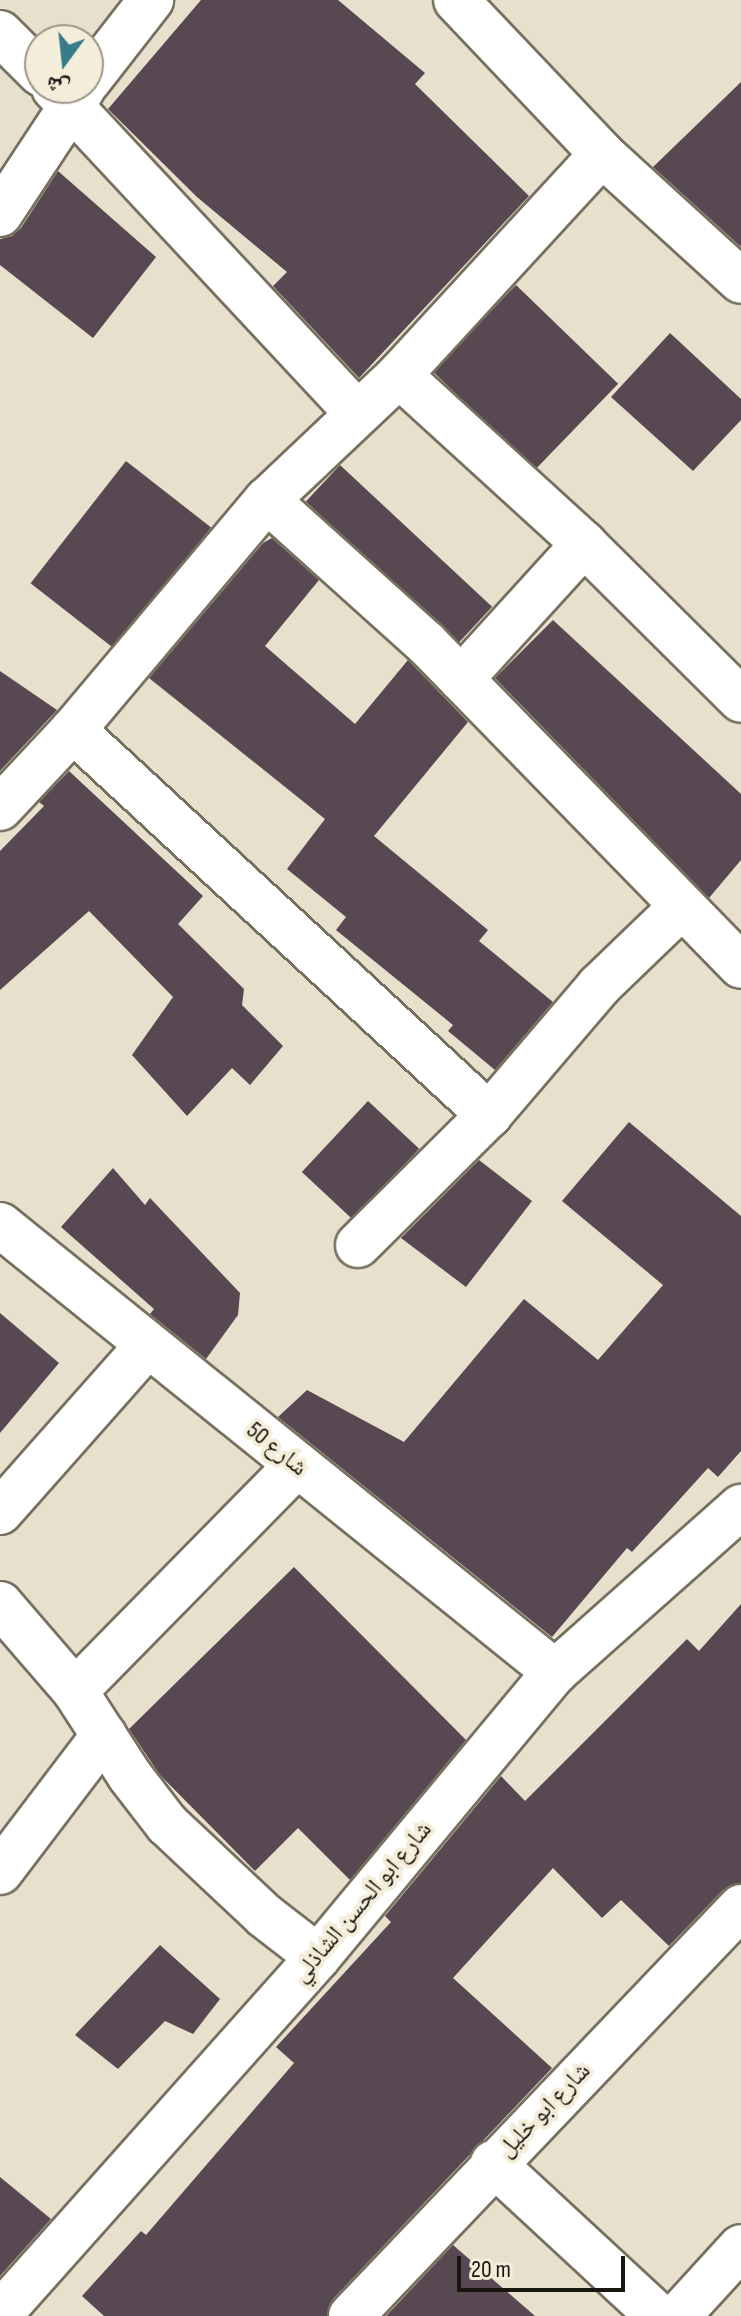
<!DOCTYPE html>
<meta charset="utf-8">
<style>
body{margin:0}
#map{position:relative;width:741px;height:2316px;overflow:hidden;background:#e7e0cd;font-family:"Sofia Sans Condensed","Noto Naskh Arabic",sans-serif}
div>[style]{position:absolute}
.building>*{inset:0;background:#584852;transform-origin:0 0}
.roads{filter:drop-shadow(2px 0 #76705f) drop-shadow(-2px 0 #76705f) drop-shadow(0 2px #76705f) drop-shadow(0 -2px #76705f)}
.minor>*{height:44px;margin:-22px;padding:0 22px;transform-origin:22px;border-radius:22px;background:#fff}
span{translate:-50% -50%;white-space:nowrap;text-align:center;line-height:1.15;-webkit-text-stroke:8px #f4edda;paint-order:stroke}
.street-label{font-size:24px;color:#18160f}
.north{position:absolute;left:24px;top:24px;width:80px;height:80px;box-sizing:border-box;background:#f4edda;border:2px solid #9c9789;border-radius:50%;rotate:195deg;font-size:22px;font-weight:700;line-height:32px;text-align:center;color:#18160f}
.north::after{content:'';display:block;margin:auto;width:28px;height:36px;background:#367c89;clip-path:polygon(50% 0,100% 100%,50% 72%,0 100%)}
.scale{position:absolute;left:457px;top:2256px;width:168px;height:36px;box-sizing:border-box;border:4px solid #18160f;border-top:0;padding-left:10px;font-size:24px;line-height:28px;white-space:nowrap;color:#18160f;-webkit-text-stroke:6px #f4edda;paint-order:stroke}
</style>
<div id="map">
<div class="building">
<div style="clip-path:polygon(201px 0,338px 0,425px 73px,415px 84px,529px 196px,359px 378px,273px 286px,287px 272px,197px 197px,108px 109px)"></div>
<div style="clip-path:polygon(741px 82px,741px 247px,653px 167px)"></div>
<div style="clip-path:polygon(58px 171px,156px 257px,93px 338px,0 265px,0 239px,12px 236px,21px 228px)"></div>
<div style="left:516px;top:285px;width:142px;height:120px;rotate:44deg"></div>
<div style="clip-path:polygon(670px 333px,741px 399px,741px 420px,693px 471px,611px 397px)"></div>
<div style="left:126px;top:461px;width:108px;height:155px;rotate:38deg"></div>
<div style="left:340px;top:465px;width:208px;height:50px;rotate:43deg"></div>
<div style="clip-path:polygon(272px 538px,319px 580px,265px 646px,355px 724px,408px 660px,468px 722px,374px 836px,488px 930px,479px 941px,553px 1002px,495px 1070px,448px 1031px,453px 1025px,336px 930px,346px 917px,287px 869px,325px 819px,149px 678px,263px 543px)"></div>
<div style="clip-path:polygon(553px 620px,741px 794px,741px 860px,709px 898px,495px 678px)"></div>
<div style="clip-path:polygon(0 671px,57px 710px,0 771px)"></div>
<div style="clip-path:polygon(69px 771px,203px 896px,178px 924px,244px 989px,242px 1005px,283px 1046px,250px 1085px,232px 1068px,187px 1116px,132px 1055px,173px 997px,89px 911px,0 990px,0 851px,44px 806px,39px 802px)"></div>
<div style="left:368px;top:1101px;width:70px;height:97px;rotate:43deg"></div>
<div style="clip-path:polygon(629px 1122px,741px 1216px,741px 1451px,718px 1477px,708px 1468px,632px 1552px,627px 1548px,552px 1637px,278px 1417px,307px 1390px,404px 1442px,524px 1299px,598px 1360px,663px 1285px,562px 1201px)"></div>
<div style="clip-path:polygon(479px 1160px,532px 1201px,466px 1287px,401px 1238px)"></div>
<div style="clip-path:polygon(113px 1168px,145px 1205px,150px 1198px,240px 1293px,238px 1315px,206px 1359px,150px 1314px,154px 1309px,61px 1227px)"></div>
<div style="clip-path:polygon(0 1313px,59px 1363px,0 1433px)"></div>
<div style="clip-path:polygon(294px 1567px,466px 1740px,350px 1880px,298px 1828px,255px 1871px,160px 1775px,129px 1729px)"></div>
<div style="clip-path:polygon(741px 1604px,741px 1883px,723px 1890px,669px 1946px,621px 1900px,602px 1918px,553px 1868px,453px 1978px,552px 2068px,333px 2299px,327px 2316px,104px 2316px,82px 2296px,141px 2231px,146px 2235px,294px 2063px,276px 2047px,391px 1922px,385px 1916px,501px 1776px,525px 1801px,687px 1639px,699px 1651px)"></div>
<div style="clip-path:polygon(160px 1945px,220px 1999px,193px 2034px,165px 2021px,118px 2069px,75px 2035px)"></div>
<div style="clip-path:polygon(0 2177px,51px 2219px,0 2276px)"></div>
<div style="clip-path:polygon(453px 2245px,535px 2316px,386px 2316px)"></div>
</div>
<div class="roads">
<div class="minor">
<div style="left:456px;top:0;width:212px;rotate:46.5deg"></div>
<div style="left:602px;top:154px;width:188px;rotate:42.4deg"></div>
<div style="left:0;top:33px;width:57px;rotate:45deg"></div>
<div style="left:88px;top:81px;width:103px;rotate:-52.1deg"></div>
<div style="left:54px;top:88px;width:443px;rotate:47deg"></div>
<div style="left:0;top:214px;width:151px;rotate:-56.6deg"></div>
<div style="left:399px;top:375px;width:251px;rotate:42.4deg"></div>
<div style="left:584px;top:544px;width:221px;rotate:44.8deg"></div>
<div style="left:267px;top:500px;width:214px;rotate:42deg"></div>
<div style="left:426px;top:643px;width:451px;rotate:45.7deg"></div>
<div style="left:461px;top:679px;width:183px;rotate:-47.7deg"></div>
<div style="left:73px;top:730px;width:567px;rotate:42.78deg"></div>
<div style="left:0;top:808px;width:107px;rotate:-46.9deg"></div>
<div style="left:73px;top:730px;width:301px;rotate:-49.9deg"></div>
<div style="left:267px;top:500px;width:182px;rotate:-43.4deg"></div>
<div style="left:399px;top:375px;width:300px;rotate:-47.4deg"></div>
<div style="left:0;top:1225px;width:713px;rotate:38.85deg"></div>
<div style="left:358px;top:1245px;width:185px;rotate:-44.8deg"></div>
<div style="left:489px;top:1115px;width:170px;rotate:-49.5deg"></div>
<div style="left:599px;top:986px;width:115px;rotate:-43.9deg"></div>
<div style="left:0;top:1512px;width:223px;rotate:-48.5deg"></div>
<div style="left:0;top:1604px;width:115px;rotate:49.2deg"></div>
<div style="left:75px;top:1691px;width:101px;rotate:57.1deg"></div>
<div style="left:130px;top:1776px;width:61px;rotate:52.4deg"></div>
<div style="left:167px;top:1824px;width:134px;rotate:43.2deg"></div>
<div style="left:265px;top:1916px;width:67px;rotate:37.7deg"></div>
<div style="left:75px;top:1691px;width:317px;rotate:-45.5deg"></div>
<div style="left:0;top:1872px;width:172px;rotate:-52.8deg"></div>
<div style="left:493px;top:2163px;width:225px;rotate:42.8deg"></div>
<div style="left:0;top:2314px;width:478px;rotate:-48.3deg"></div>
<div style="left:318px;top:1957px;width:371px;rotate:-50.3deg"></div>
<div style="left:555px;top:1672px;width:249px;rotate:-41.6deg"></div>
<div style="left:351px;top:2316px;width:565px;rotate:-46.36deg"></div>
<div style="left:678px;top:2316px;width:93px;rotate:-47.6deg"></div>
</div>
</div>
<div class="street-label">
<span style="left:277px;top:1449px;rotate:39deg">شارع 50</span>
<span style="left:362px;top:1902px;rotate:-50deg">شارع ابو الحسن الشاذلي</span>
<span style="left:544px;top:2110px;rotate:-46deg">شارع ابو خليل</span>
</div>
<div class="north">ش</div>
<div class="scale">20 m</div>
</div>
